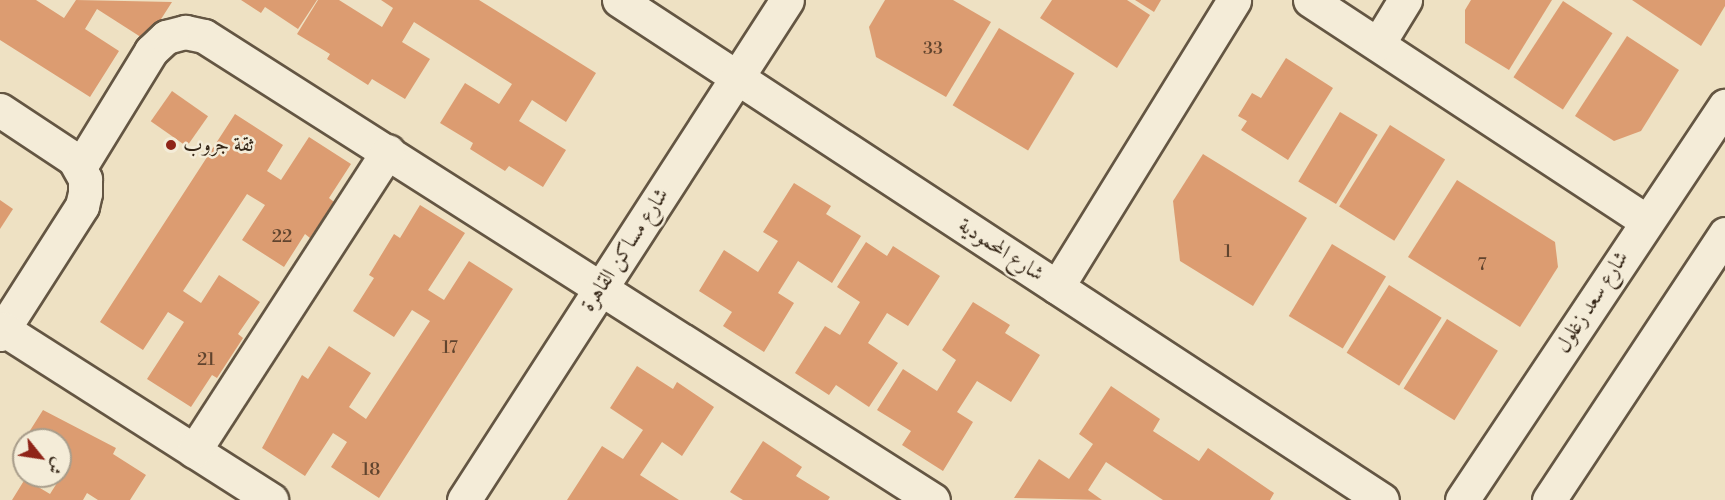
<!DOCTYPE html>
<meta charset="utf-8">
<style>
body{margin:0}
#map{position:relative;width:1725px;height:500px;overflow:hidden;background:#eee1c3;font-family:"Libre Bodoni",Amiri,serif}
div>[style]{position:absolute}
.building>*{inset:0;background:#dc9c71;transform-origin:0 0}
.roads{filter:drop-shadow(2px 0 #645643) drop-shadow(-2px 0 #645643) drop-shadow(0 2px #645643) drop-shadow(0 -2px #645643)}
.minor>*{height:33px;margin:-16.5px;padding:0 16.5px;transform-origin:16.5px;border-radius:16.5px;background:#f4ecd8}
.dots>*{width:16px;height:16px;translate:-50% -50%;box-sizing:border-box;border:3px solid #f4ecd8;border-radius:50%}
span{translate:-50% -50%;white-space:nowrap;text-align:center;line-height:1.15;-webkit-text-stroke:5px #f4ecd8;paint-order:stroke}
.number-label{font-size:18px;color:#60442e}
.number-label span{-webkit-text-stroke-width:0}
.poi-label{font-size:21px;color:#362718}
.left{translate:0 -50%;text-align:left}
.street-label{font-size:21px;color:#362718}
.north{position:absolute;left:12px;top:428px;width:60px;height:60px;box-sizing:border-box;background:#f4ecd8;border:2px solid #a89d8b;border-radius:50%;rotate:120deg;font-size:16px;font-weight:700;line-height:24px;text-align:center;color:#362718}
.north::after{content:'';display:block;margin:auto;width:21px;height:27px;background:#8f2418;clip-path:polygon(50% 0,100% 100%,50% 72%,0 100%)}
</style>
<div id="map">
<div class="building">
<div style="clip-path:polygon(0 0,36px 0,64px 18px,76px 0,172px 2px,147px 41px,97px 9px,85px 29px,119px 51px,90px 97px,0 40px)"></div>
<div style="clip-path:polygon(241px 0,317px 0,298px 29px,265px 7px,261px 13px)"></div>
<div style="clip-path:polygon(318px 0,339px 0,382px 27px,393px 8px,381px 0,479px 0,596px 73px,566px 122px,532px 100px,519px 121px,566px 150px,543px 187px,509px 166px,505px 171px,470px 149px,473px 143px,440px 123px,465px 83px,499px 104px,512px 84px,414px 22px,402px 42px,430px 59px,405px 99px,372px 79px,368px 85px,327px 59px,330px 54px,297px 34px)"></div>
<div style="clip-path:polygon(885px 0,953px 0,991px 22px,946px 97px,876px 57px,869px 27px)"></div>
<div style="clip-path:polygon(1052px 0,1127px 0,1150px 15px,1117px 68px,1040px 18px)"></div>
<div style="clip-path:polygon(1135px 0,1161px 0,1154px 12px)"></div>
<div style="clip-path:polygon(1471px 0,1552px 0,1509px 70px,1465px 43px,1465px 10px)"></div>
<div style="clip-path:polygon(1632px 0,1725px 0,1725px 6px,1701px 46px)"></div>
<div style="left:1563px;top:1px;width:59px;height:91px;rotate:33deg"></div>
<div style="left:999px;top:28px;width:88px;height:90px;rotate:31deg"></div>
<div style="clip-path:polygon(1627px 36px,1679px 70px,1641px 131px,1614px 141px,1575px 116px)"></div>
<div style="clip-path:polygon(1286px 58px,1333px 88px,1288px 160px,1241px 130px,1247px 121px,1238px 116px,1252px 93px,1261px 98px)"></div>
<div style="left:172px;top:91px;width:44px;height:37px;rotate:35deg"></div>
<div style="left:1340px;top:112px;width:44px;height:81px;rotate:31deg"></div>
<div style="clip-path:polygon(235px 114px,283px 145px,267px 171px,281px 180px,309px 137px,351px 164px,329px 198px,334px 202px,310px 238px,305px 234px,284px 267px,242px 240px,265px 205px,247px 194px,183px 291px,201px 303px,219px 275px,260px 302px,238px 334px,243px 338px,217px 378px,212px 375px,191px 407px,147px 379px,184px 322px,168px 312px,143px 350px,100px 322px)"></div>
<div style="left:1390px;top:125px;width:65px;height:96px;rotate:32deg"></div>
<div style="clip-path:polygon(1203px 154px,1307px 218px,1253px 306px,1180px 261px,1173px 201px)"></div>
<div style="clip-path:polygon(1457px 180px,1555px 242px,1558px 267px,1520px 327px,1408px 257px)"></div>
<div style="clip-path:polygon(794px 183px,831px 206px,826px 214px,861px 236px,832px 283px,798px 261px,778px 293px,794px 303px,764px 352px,723px 326px,732px 312px,699px 291px,724px 250px,758px 272px,778px 241px,763px 232px)"></div>
<div style="clip-path:polygon(0 200px,13px 209px,0 229px)"></div>
<div style="clip-path:polygon(420px 205px,465px 233px,428px 290px,444px 300px,469px 261px,513px 289px,379px 498px,331px 467px,347px 442px,333px 433px,305px 476px,262px 448px,302px 375px,308px 379px,329px 346px,371px 373px,349px 407px,366px 419px,430px 321px,412px 310px,394px 337px,353px 311px,374px 278px,369px 275px,394px 234px,400px 238px)"></div>
<div style="clip-path:polygon(866px 242px,887px 256px,893px 246px,940px 276px,908px 326px,887px 313px,868px 343px,898px 363px,869px 407px,836px 385px,829px 395px,795px 373px,825px 326px,840px 335px,860px 302px,837px 287px)"></div>
<div style="left:1332px;top:244px;width:63px;height:84px;rotate:31deg"></div>
<div style="left:1389px;top:285px;width:62px;height:80px;rotate:32deg"></div>
<div style="clip-path:polygon(973px 302px,1010px 325px,1005px 333px,1040px 355px,1011px 402px,977px 381px,957px 412px,973px 422px,943px 471px,902px 445px,911px 431px,877px 410px,903px 369px,937px 391px,956px 360px,942px 350px)"></div>
<div style="left:1447px;top:319px;width:60px;height:82px;rotate:32deg"></div>
<div style="clip-path:polygon(637px 366px,673px 389px,677px 382px,714px 407px,682px 456px,662px 442px,640px 475px,679px 500px,567px 500px,602px 446px,623px 459px,643px 430px,610px 408px)"></div>
<div style="clip-path:polygon(1111px 386px,1160px 419px,1153px 431px,1199px 461px,1208px 448px,1274px 493px,1270px 500px,1163px 500px,1106px 462px,1088px 490px,1102px 500px,1014px 498px,1039px 459px,1069px 479px,1093px 444px,1079px 434px)"></div>
<div style="clip-path:polygon(43px 410px,116px 448px,113px 454px,146px 475px,130px 500px,98px 500px,87px 493px,83px 500px,12px 500px,25px 479px,50px 494px,62px 475px,60px 440px,24px 440px)"></div>
<div style="clip-path:polygon(763px 441px,802px 467px,796px 476px,830px 497px,828px 500px,743px 500px,730px 492px)"></div>
</div>
<div class="roads">
<div class="minor">
<div style="left:619px;top:0;width:912px;rotate:33.24deg"></div>
<div style="left:1310px;top:0;width:402px;rotate:33.3deg"></div>
<div style="left:1378px;top:44px;width:52px;rotate:-58.5deg"></div>
<div style="left:0;top:110px;width:89px;rotate:33.5deg"></div>
<div style="left:74px;top:159px;width:23px;rotate:61deg"></div>
<div style="left:85px;top:179px;width:14px;rotate:90deg"></div>
<div style="left:85px;top:193px;width:13px;rotate:103deg"></div>
<div style="left:82px;top:206px;width:152px;rotate:122.6deg"></div>
<div style="left:80px;top:167px;width:136px;rotate:-58.5deg"></div>
<div style="left:151px;top:51px;width:21px;rotate:-43deg"></div>
<div style="left:166px;top:37px;width:20px;rotate:-15deg"></div>
<div style="left:185px;top:32px;width:19px;rotate:12deg"></div>
<div style="left:204px;top:36px;width:864px;rotate:32.48deg"></div>
<div style="left:1057px;top:287px;width:337px;rotate:-58.3deg"></div>
<div style="left:3px;top:329px;width:318px;rotate:32.5deg"></div>
<div style="left:194px;top:451px;width:357px;rotate:-57.1deg"></div>
<div style="left:464px;top:500px;width:595px;rotate:-57.14deg"></div>
<div style="left:1462px;top:500px;width:474px;rotate:-56.3deg"></div>
<div style="left:1549px;top:500px;width:319px;rotate:-56.5deg"></div>
</div>
</div>
<div class="dots">
<div style="left:171px;top:145px;background:#8f2418"></div>
</div>
<div class="number-label">
<span style="left:933px;top:49px">33</span>
<span style="left:282px;top:237px">22</span>
<span style="left:1228px;top:252px">1</span>
<span style="left:1482px;top:265px">7</span>
<span style="left:450px;top:348px">17</span>
<span style="left:206px;top:360px">21</span>
<span style="left:371px;top:470px">18</span>
</div>
<div class="poi-label">
<span class="left" style="left:183px;top:145px">ثقة جروب</span>
</div>
<div class="street-label">
<span style="left:625px;top:250px;rotate:-57deg">شارع مساكن القاهرة</span>
<span style="left:1001px;top:250px;rotate:33deg">شارع المحمودية</span>
<span style="left:1592px;top:302px;rotate:-57deg">شارع سعد زغلول</span>
</div>
<div class="north">ش</div>
</div>
